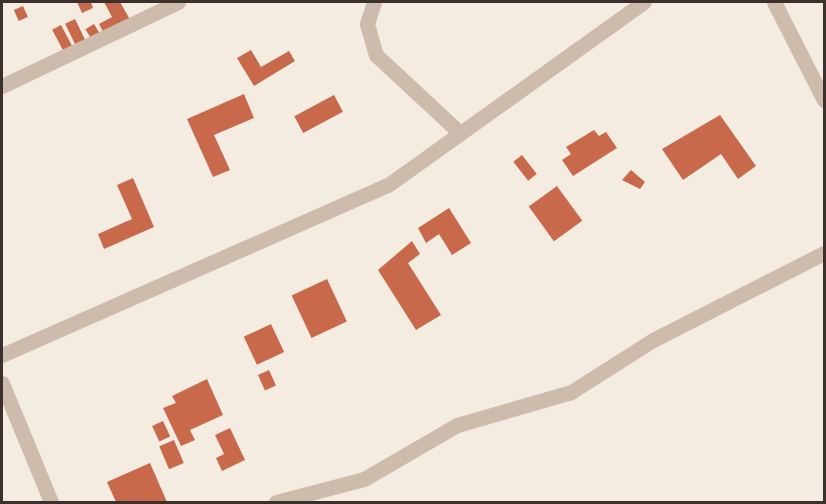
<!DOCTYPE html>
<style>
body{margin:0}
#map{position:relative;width:826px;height:504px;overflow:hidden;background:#f4ebe1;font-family:"Work Sans",sans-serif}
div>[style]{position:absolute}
.building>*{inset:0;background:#c8694b;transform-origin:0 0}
.minor>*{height:15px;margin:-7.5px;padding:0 7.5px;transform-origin:7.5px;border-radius:7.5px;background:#cdbbac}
.tertiary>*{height:15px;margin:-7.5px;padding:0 7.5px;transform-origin:7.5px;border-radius:7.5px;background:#cdbbac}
span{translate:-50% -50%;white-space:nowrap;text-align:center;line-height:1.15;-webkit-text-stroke:4.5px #fbf5ee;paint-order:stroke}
.frame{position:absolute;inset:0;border:3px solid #3b302b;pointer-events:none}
</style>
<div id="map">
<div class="building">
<div style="clip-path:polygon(77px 2px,91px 2px,93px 8px,82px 13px)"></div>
<div style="clip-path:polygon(104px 2px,120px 2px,132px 23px,106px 37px,99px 24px,112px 17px)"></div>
<div style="left:23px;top:6px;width:12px;height:10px;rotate:66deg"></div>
<div style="left:75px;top:19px;width:28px;height:11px;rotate:64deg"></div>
<div style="left:94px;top:24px;width:12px;height:10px;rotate:59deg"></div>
<div style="left:61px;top:25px;width:26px;height:10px;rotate:62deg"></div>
<div style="clip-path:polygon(251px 50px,261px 67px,289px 51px,295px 61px,254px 86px,237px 58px)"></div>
<div style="clip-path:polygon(244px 94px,254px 118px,214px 135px,230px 170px,213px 177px,187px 119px)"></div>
<div style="left:334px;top:95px;width:19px;height:45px;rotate:62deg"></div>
<div style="clip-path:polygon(720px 115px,756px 166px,738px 179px,721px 154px,683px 180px,662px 149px)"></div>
<div style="clip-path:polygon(594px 130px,599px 136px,606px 132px,617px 148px,573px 176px,562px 160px,571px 154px,566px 147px)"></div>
<div style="left:522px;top:155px;width:24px;height:11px;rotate:52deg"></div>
<div style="clip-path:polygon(631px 170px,645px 182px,640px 189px,622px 180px)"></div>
<div style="clip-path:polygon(133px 178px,154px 227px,104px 249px,98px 234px,132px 219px,117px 185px)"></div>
<div style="left:557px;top:186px;width:43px;height:35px;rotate:54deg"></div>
<div style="clip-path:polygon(449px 208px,471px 243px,452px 255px,439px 234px,426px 243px,418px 228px)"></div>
<div style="clip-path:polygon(412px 241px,420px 254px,408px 263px,441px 315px,416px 330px,378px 270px)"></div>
<div style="left:327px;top:279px;width:47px;height:39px;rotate:65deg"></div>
<div style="left:271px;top:324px;width:31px;height:30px;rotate:65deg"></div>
<div style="left:269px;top:370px;width:17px;height:12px;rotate:66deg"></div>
<div style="clip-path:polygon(207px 379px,223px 415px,190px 430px,195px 440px,181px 446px,163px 408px,176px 403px,172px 396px)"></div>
<div style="left:163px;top:421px;width:17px;height:12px;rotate:65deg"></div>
<div style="clip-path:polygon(230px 428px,245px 460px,222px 471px,216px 458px,224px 454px,215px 435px)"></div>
<div style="left:174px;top:440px;width:25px;height:16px;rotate:67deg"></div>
<div style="clip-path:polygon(150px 463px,167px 502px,116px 502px,107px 482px)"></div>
</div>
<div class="minor">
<div style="left:374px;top:2px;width:23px;rotate:108deg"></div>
<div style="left:367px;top:24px;width:32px;rotate:74deg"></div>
<div style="left:376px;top:55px;width:115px;rotate:42.9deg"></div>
<div style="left:2px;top:86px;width:195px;rotate:-25.5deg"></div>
<div style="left:2px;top:355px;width:422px;rotate:-23.8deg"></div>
<div style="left:388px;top:185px;width:315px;rotate:-35.6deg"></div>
<div style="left:2px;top:383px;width:129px;rotate:67.6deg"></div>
<div style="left:276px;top:502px;width:91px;rotate:-14.6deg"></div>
<div style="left:364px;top:479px;width:108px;rotate:-30.1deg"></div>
<div style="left:457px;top:425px;width:119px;rotate:-16.1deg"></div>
<div style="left:571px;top:392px;width:97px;rotate:-32.4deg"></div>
<div style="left:653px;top:340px;width:192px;rotate:-27deg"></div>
</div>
<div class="tertiary">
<div style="left:774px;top:2px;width:110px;rotate:63deg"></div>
</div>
<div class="frame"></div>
</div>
